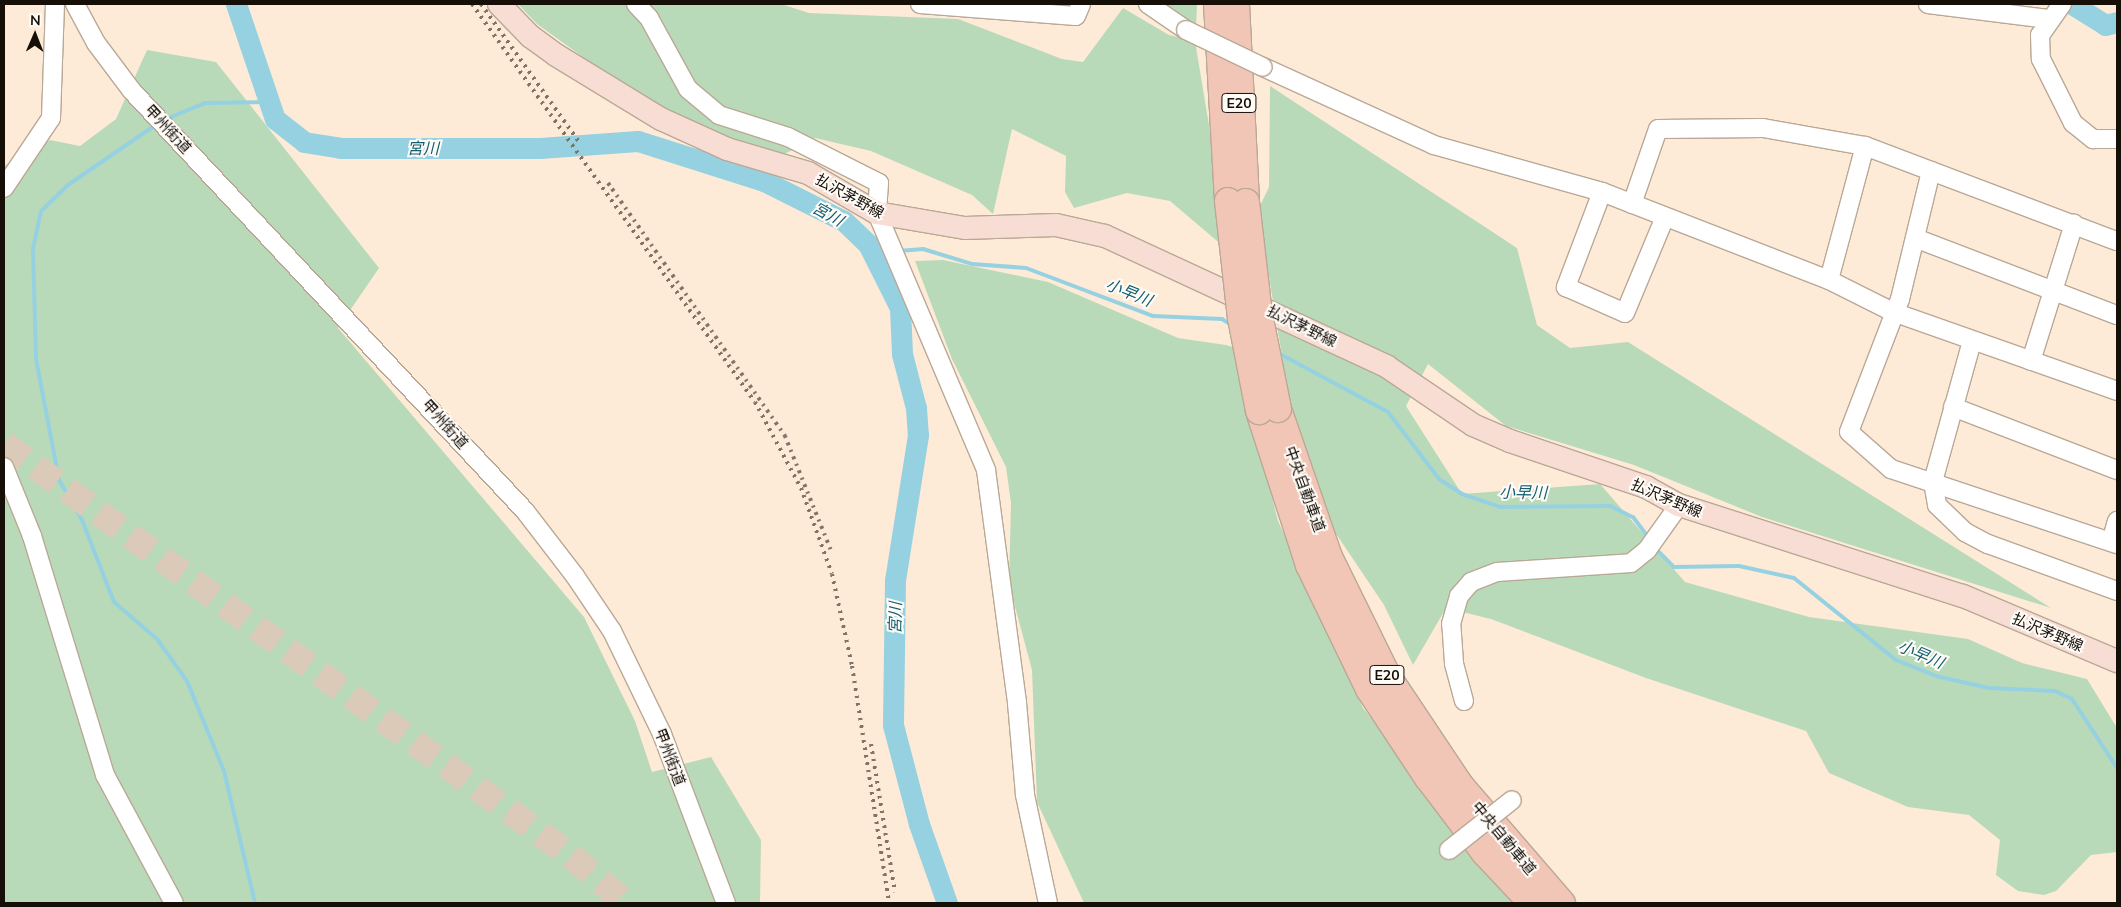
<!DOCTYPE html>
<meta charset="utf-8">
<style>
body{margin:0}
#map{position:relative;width:2121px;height:907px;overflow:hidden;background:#feebd7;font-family:Mulish,"Noto Sans JP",sans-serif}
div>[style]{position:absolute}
.green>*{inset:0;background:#b9dab9}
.stream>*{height:4px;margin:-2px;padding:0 2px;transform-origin:2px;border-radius:2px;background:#96d1e2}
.river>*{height:21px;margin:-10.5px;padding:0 10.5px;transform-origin:10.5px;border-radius:10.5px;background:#96d1e2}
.highway-tunnel>*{height:26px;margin-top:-13px;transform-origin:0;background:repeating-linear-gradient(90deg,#dbcab8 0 26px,transparent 0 39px)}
.roads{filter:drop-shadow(1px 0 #baa896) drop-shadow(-1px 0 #baa896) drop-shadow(0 1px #baa896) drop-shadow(0 -1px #baa896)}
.minor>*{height:18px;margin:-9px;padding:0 9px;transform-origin:9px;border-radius:9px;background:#fff}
.major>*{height:22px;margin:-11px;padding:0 11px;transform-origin:11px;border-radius:11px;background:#f7ddd3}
.highway>*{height:26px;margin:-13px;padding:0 13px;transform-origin:13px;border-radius:13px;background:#f1c6b6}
.rail>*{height:4px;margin-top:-2px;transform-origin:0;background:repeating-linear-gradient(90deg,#807467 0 2.5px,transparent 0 7.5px)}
.bridges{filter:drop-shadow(1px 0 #baa896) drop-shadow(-1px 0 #baa896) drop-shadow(0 1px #baa896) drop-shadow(0 -1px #baa896)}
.minor-bridge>*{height:18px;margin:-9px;padding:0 9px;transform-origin:9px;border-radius:9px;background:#fff}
.highway-bridge>*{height:26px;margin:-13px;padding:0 13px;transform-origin:13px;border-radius:13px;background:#f1c6b6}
span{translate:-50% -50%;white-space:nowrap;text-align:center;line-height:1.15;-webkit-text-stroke:4px #fffbf7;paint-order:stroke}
.shield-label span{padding:1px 4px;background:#fffbf7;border:1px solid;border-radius:4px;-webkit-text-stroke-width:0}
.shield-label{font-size:14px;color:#150f08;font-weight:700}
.street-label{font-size:15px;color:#150f08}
.water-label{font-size:16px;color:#106072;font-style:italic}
.frame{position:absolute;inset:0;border:5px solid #150f08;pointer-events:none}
.north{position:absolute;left:10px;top:10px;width:50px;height:50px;-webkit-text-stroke:4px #fffbf7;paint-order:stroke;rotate:1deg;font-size:14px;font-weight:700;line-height:20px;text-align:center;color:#150f08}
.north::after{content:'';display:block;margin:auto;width:18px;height:22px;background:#150f08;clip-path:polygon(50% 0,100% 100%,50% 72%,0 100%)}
</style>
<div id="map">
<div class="green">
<div style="clip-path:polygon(518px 4px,781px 4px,809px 13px,958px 19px,1062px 59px,1083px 62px,1123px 8px,1169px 35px,1195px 41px,1230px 252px,1170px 201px,1127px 193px,1074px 208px,1065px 192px,1066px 156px,1012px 129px,993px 214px,972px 195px,871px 151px,815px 138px,775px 159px,661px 113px,537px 24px)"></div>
<div style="clip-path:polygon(1156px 4px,1197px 4px,1196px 30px)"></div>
<div style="clip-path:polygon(147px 50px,216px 62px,379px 268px,338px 328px,584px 617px,635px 721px,652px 772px,711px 757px,761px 840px,760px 903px,4px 903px,4px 166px,50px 140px,80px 146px,116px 119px)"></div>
<div style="clip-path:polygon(1270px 86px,1517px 248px,1537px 325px,1570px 348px,1628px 342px,2051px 608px,1762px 517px,1634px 465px,1506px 426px,1428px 364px,1406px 406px,1462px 494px,1600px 484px,1685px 582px,1809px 617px,1968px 639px,2022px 663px,2087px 679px,2117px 728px,2117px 852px,2091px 855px,2056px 891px,2044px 895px,2018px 891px,1996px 875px,2000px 840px,1969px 815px,1908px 807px,1829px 773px,1806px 731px,1646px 678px,1491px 619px,1446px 608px,1413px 665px,1384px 605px,1248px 403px,1278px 521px,1363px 708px,1516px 903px,1084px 903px,1037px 802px,1032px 670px,1009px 584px,1011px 503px,1006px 467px,952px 359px,915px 261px,943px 260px,1048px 282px,1178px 338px,1226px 345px,1283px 362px,1258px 210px,1269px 187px)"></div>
</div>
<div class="stream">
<div style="left:166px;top:119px;width:42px;rotate:-22.3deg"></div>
<div style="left:205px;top:103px;width:62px;rotate:-0.9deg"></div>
<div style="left:157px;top:124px;width:108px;rotate:145.6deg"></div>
<div style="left:68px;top:185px;width:37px;rotate:136deg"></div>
<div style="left:41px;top:211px;width:40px;rotate:102deg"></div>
<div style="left:33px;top:250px;width:109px;rotate:88.4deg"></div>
<div style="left:36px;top:359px;width:123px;rotate:79.2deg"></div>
<div style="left:59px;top:480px;width:46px;rotate:60.1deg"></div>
<div style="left:82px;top:520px;width:88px;rotate:68.7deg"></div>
<div style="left:114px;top:602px;width:57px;rotate:40.7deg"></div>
<div style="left:157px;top:639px;width:52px;rotate:54.5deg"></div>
<div style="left:187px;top:681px;width:97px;rotate:67.7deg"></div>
<div style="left:224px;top:771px;width:136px;rotate:76.8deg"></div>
<div style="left:899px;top:251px;width:24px;rotate:-5deg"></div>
<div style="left:923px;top:249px;width:51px;rotate:17deg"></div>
<div style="left:972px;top:264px;width:54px;rotate:4.2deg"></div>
<div style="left:1026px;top:268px;width:136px;rotate:20.7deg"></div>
<div style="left:1153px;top:316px;width:69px;rotate:2.5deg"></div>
<div style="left:1222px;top:319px;width:13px;rotate:32deg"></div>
<div style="left:874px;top:253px;width:13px;rotate:-4deg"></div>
<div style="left:1278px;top:353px;width:125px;rotate:28.2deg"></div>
<div style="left:1388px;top:412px;width:84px;rotate:52.7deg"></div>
<div style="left:1439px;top:479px;width:27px;rotate:33deg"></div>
<div style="left:1462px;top:494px;width:40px;rotate:18.9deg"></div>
<div style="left:1500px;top:507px;width:110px;rotate:-0.5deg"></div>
<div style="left:1610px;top:506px;width:25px;rotate:26deg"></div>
<div style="left:1633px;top:517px;width:26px;rotate:53deg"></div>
<div style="left:1655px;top:548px;width:27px;rotate:45deg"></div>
<div style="left:1674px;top:567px;width:65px;rotate:-0.9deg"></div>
<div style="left:1739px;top:566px;width:56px;rotate:12.3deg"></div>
<div style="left:1794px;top:578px;width:131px;rotate:38.8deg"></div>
<div style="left:1896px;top:660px;width:43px;rotate:21.8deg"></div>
<div style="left:1936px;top:676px;width:54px;rotate:12.8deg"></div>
<div style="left:1989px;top:688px;width:66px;rotate:2.6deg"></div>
<div style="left:2055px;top:691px;width:19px;rotate:25deg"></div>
<div style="left:2072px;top:699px;width:82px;rotate:56.9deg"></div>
</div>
<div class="river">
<div style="left:236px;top:4px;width:121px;rotate:71.3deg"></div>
<div style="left:275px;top:119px;width:37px;rotate:38deg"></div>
<div style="left:304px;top:142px;width:36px;rotate:9deg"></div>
<div style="left:340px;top:148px;width:200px"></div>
<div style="left:540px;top:148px;width:98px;rotate:-4.1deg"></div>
<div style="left:638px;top:141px;width:132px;rotate:17.6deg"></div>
<div style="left:764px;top:181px;width:89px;rotate:26.6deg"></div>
<div style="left:844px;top:221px;width:33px;rotate:44deg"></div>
<div style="left:868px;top:244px;width:72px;rotate:63.4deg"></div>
<div style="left:900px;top:308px;width:46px;rotate:87.5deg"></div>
<div style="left:902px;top:354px;width:56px;rotate:75.5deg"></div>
<div style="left:916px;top:408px;width:27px;rotate:86deg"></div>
<div style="left:918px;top:435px;width:147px;rotate:99deg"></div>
<div style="left:895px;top:580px;width:145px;rotate:90.8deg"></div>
<div style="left:893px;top:725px;width:102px;rotate:75.3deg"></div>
<div style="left:919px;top:824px;width:84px;rotate:70.5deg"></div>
<div style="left:2072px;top:4px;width:39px;rotate:32deg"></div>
<div style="left:2105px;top:25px;width:12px;rotate:-14deg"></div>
</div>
<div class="highway-tunnel">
<div style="left:4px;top:444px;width:701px;rotate:36deg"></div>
<div style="left:571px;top:856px;width:72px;rotate:40.5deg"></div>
</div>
<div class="roads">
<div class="minor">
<div style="left:75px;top:4px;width:44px;rotate:61.7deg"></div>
<div style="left:96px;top:43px;width:60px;rotate:53.1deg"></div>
<div style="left:132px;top:91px;width:575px;rotate:46.9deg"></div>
<div style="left:525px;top:511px;width:82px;rotate:52.4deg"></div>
<div style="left:575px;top:576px;width:66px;rotate:56.1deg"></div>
<div style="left:612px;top:631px;width:114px;rotate:64.1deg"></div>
<div style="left:662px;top:734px;width:181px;rotate:69.3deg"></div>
<div style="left:636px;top:4px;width:19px;rotate:47deg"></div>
<div style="left:649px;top:18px;width:81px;rotate:61.2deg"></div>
<div style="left:688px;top:89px;width:40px;rotate:40deg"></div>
<div style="left:719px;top:115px;width:72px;rotate:17.7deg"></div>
<div style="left:788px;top:137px;width:102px;rotate:26.8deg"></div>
<div style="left:879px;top:183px;width:30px;rotate:94deg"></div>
<div style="left:877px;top:213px;width:279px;rotate:67deg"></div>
<div style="left:986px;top:470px;width:235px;rotate:82.4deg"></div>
<div style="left:1017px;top:703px;width:92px;rotate:85deg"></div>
<div style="left:1025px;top:795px;width:110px;rotate:78deg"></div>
<div style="left:920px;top:4px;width:156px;rotate:4.4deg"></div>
<div style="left:1076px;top:16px;width:13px;rotate:-67deg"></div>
<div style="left:1148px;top:4px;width:46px;rotate:34.4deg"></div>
<div style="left:1928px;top:4px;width:121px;rotate:7.1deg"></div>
<div style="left:2062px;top:4px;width:38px;rotate:125deg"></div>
<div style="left:2040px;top:35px;width:24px;rotate:88deg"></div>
<div style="left:2041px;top:59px;width:72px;rotate:63.4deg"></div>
<div style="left:2073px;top:123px;width:26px;rotate:39deg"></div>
<div style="left:2093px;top:139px;width:24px"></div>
<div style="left:1263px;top:67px;width:188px;rotate:24.5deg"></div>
<div style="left:1434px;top:145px;width:174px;rotate:15.6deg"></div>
<div style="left:1602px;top:192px;width:243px;rotate:21.2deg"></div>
<div style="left:1829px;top:280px;width:72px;rotate:26.6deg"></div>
<div style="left:1893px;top:312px;width:238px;rotate:19.4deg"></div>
<div style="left:1931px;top:171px;width:132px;rotate:103.6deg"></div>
<div style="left:1900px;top:299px;width:142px;rotate:111deg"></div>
<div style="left:1849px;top:432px;width:56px;rotate:41.4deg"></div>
<div style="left:1891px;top:469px;width:238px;rotate:18.4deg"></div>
<div style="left:4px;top:188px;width:84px;rotate:-56.1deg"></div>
<div style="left:51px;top:118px;width:114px;rotate:-88deg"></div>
<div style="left:1602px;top:192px;width:102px;rotate:110.8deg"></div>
<div style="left:1566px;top:287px;width:64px;rotate:23.8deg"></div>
<div style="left:1625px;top:313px;width:104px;rotate:-67.4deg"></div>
<div style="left:1632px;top:204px;width:79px;rotate:-70.9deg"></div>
<div style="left:1658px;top:129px;width:105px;rotate:-0.5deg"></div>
<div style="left:1763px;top:128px;width:104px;rotate:10deg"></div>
<div style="left:1865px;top:146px;width:269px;rotate:20.7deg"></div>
<div style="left:1915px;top:238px;width:216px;rotate:20.9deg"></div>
<div style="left:1829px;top:280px;width:139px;rotate:-75deg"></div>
<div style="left:1972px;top:341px;width:146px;rotate:105.5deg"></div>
<div style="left:1933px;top:482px;width:23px;rotate:80deg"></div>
<div style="left:1937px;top:505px;width:39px;rotate:44deg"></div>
<div style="left:1965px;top:532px;width:26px;rotate:28deg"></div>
<div style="left:1988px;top:544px;width:137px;rotate:20deg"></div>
<div style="left:2031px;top:361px;width:144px;rotate:-72.6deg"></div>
<div style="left:1953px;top:407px;width:176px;rotate:21deg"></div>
<div style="left:4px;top:467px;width:74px;rotate:67.9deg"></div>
<div style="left:32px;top:536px;width:250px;rotate:73deg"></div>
<div style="left:105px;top:775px;width:145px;rotate:61.7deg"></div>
<div style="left:2111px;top:542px;width:22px;rotate:-74deg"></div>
<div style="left:1464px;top:701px;width:39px;rotate:-105deg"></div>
<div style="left:1454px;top:663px;width:39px;rotate:-94deg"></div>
<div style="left:1451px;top:624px;width:29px;rotate:-74deg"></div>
<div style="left:1459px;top:596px;width:18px;rotate:-49deg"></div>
<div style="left:1471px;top:582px;width:28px;rotate:-21deg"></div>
<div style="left:1497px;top:572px;width:134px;rotate:-3.8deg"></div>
<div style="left:1631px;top:563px;width:21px;rotate:-39deg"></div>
<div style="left:1647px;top:550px;width:55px;rotate:-54.6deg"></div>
</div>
<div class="major">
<div style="left:499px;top:4px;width:45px;rotate:45.9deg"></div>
<div style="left:530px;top:36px;width:32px;rotate:36deg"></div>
<div style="left:556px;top:55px;width:123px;rotate:31.4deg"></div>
<div style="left:661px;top:119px;width:72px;rotate:24.4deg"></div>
<div style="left:727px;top:149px;width:84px;rotate:16.5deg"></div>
<div style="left:808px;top:173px;width:80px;rotate:30.1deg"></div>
<div style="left:877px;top:213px;width:89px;rotate:9.7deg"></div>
<div style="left:965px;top:228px;width:91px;rotate:-1.9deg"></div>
<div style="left:1056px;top:225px;width:50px;rotate:12.7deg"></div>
<div style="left:1105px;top:236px;width:310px;rotate:24.8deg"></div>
<div style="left:1386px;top:366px;width:105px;rotate:34.1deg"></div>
<div style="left:1473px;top:425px;width:40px;rotate:23.4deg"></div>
<div style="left:1510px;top:441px;width:144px;rotate:18.7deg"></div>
<div style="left:1646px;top:487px;width:38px;rotate:29deg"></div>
<div style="left:1679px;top:505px;width:298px;rotate:17.8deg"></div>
<div style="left:1963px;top:596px;width:167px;rotate:22.9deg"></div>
</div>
<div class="highway">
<div style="left:1217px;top:4px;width:197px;rotate:86.8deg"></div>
<div style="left:1236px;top:4px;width:198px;rotate:87.1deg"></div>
<div style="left:1278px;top:409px;width:157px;rotate:71deg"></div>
<div style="left:1329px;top:557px;width:134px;rotate:63.8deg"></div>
<div style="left:1388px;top:677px;width:130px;rotate:56.3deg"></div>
<div style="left:1460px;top:785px;width:156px;rotate:49.2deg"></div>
<div style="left:1259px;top:411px;width:162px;rotate:72deg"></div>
<div style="left:1309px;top:565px;width:138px;rotate:64.2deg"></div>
<div style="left:1369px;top:689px;width:107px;rotate:56.5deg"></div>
<div style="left:1428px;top:778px;width:94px;rotate:52.8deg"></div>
<div style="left:1485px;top:853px;width:69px;rotate:46.8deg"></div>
</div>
</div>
<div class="rail">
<div style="left:472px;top:4px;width:488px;rotate:54.6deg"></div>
<div style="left:755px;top:402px;width:98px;rotate:61.9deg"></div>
<div style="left:801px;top:488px;width:91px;rotate:70.2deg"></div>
<div style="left:832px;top:574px;width:94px;rotate:77.7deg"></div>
<div style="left:852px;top:666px;width:240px;rotate:81.1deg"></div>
<div style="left:481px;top:4px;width:169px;rotate:54.6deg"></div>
<div style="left:608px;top:183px;width:309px;rotate:55deg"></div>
<div style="left:785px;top:436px;width:126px;rotate:68.1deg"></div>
<div style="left:871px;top:744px;width:150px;rotate:80.8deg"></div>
</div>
<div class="bridges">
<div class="minor-bridge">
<div style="left:1186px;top:30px;width:85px;rotate:25.7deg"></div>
<div style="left:1449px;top:850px;width:80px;rotate:-38.4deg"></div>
</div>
<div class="highway-bridge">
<div style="left:1228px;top:201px;width:118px;rotate:83.7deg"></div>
<div style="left:1241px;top:318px;width:95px;rotate:79deg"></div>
<div style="left:1246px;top:202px;width:113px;rotate:83.4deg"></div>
<div style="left:1259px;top:314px;width:97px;rotate:78.7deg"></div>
</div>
</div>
<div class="shield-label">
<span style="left:1239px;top:103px">E20</span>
<span style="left:1387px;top:675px">E20</span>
</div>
<div class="street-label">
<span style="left:168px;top:129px;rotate:47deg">甲州街道</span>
<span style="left:850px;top:196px;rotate:29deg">払沢茅野線</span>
<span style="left:1302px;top:326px;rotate:26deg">払沢茅野線</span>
<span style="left:445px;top:424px;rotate:48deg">甲州街道</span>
<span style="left:1305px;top:489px;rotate:70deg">中央自動車道</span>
<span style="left:1667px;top:498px;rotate:23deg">払沢茅野線</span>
<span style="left:2048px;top:632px;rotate:23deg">払沢茅野線</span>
<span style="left:670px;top:757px;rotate:69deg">甲州街道</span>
<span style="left:1504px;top:838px;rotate:50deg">中央自動車道</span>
</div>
<div class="water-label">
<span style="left:423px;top:148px">宮川</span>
<span style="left:828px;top:214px;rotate:29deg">宮川</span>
<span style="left:1129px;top:292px;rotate:22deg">小早川</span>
<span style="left:1523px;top:492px;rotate:1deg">小早川</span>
<span style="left:895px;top:618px;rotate:-89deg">宮川</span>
<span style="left:1921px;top:654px;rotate:23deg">小早川</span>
</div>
<div class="frame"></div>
<div class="north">N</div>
</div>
